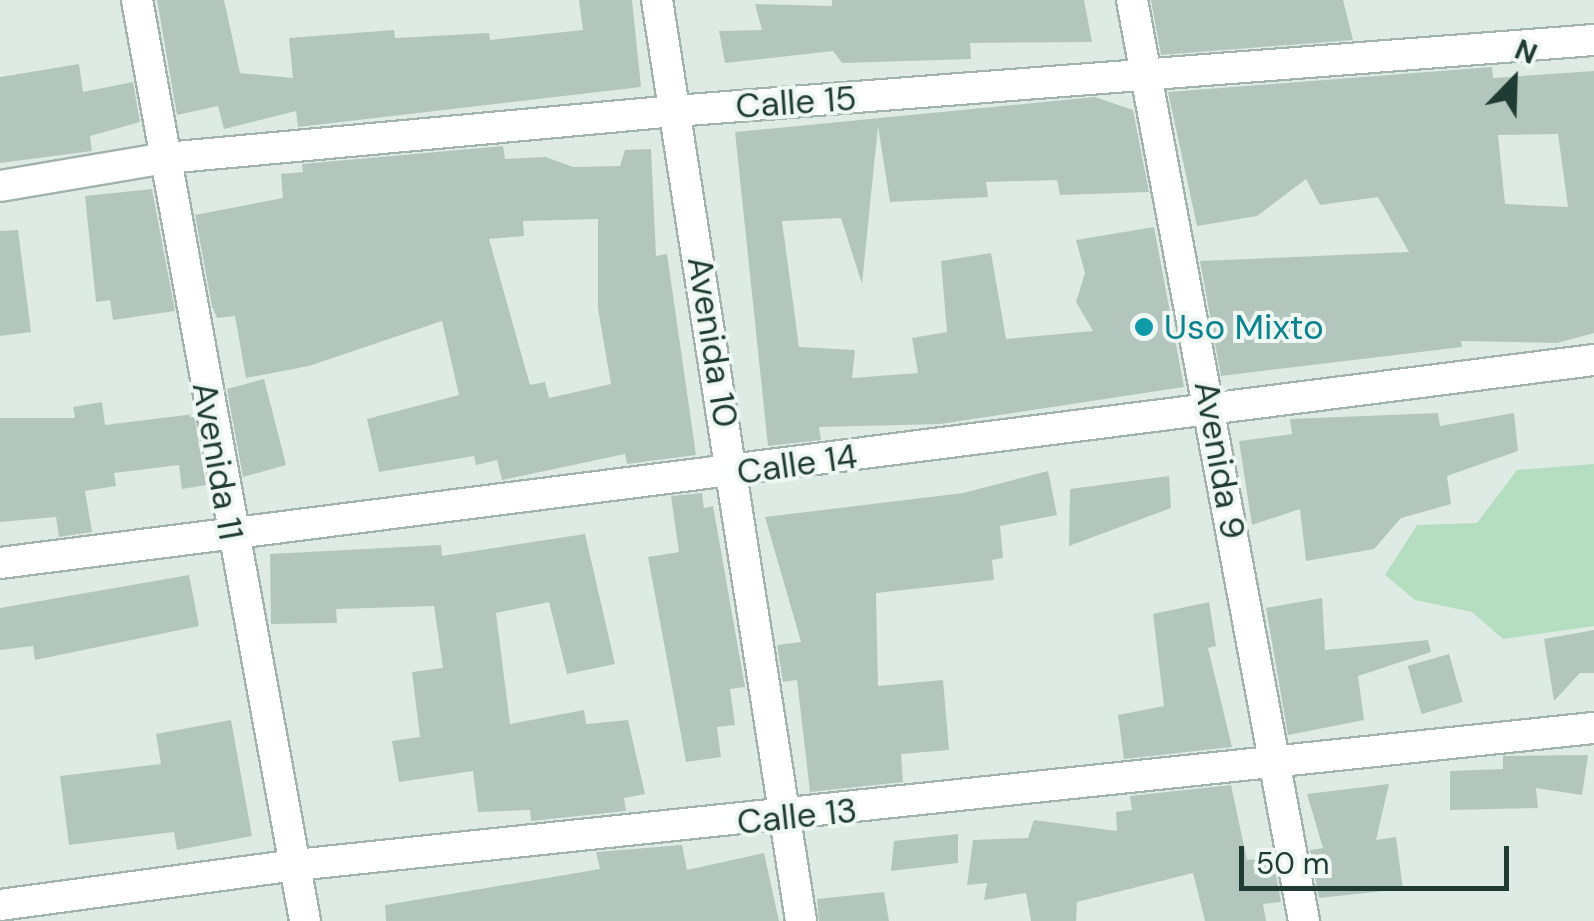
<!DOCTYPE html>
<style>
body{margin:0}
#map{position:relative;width:1594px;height:921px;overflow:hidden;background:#deebe5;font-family:"DM Sans",sans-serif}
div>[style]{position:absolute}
.green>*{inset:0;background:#b5dec0}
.building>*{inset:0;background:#b3c6be;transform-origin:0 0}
.roads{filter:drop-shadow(2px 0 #a1b3ac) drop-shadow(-2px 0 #a1b3ac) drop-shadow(0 2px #a1b3ac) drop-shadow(0 -2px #a1b3ac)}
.minor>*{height:30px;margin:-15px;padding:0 15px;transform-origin:15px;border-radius:15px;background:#fff}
.dots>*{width:28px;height:28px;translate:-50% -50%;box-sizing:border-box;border:5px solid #eff7f3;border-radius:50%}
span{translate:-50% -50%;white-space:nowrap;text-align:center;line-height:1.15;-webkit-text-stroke:8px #eff7f3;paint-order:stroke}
.street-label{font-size:35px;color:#1f3b33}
.culture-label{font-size:35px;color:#0d838f}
.left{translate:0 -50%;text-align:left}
.north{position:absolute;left:1464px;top:30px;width:100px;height:100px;-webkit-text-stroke:8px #eff7f3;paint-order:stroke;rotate:23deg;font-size:28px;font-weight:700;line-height:40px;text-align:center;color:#1f3b33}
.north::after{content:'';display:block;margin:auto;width:35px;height:45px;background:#1f3b33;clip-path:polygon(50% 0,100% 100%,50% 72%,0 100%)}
.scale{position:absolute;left:1239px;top:846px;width:270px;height:45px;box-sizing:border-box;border:5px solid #1f3b33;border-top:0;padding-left:12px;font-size:30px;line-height:35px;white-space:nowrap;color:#1f3b33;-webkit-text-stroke:8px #eff7f3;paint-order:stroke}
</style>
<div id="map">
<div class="green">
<div style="clip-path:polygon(1594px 464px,1594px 626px,1503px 639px,1472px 612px,1415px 600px,1385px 575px,1417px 525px,1477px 523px,1517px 470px)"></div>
</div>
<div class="building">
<div style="clip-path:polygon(157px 0,224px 0,240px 73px,293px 78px,289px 38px,394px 30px,395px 38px,489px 33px,490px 40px,583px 30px,579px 0,632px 0,641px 87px,298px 127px,296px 111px,224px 129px,218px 106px,177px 115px)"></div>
<div style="clip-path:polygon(832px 0,1084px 0,1092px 42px,970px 43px,971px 59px,842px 63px,833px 51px,725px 63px,719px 31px,762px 30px,755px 4px,832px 6px)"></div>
<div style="clip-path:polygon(1151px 0,1343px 0,1353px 40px,1161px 55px)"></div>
<div style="clip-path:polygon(79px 64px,83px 92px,133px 82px,140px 122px,90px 136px,92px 151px,0 163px,0 77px)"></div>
<div style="clip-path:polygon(evenodd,1492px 67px,1493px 78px,1594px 71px,1594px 333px,1557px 343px,1461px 341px,1462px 347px,1221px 376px,1200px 261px,1409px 252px,1378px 197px,1320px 205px,1306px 179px,1257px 216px,1197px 226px,1168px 92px,1492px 67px,1558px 134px,1568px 207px,1505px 204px,1498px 135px,1558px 134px)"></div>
<div style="clip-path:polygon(1095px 97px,1133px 110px,1149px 192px,1060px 195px,1057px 180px,986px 182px,988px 197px,890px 202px,878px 126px,862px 284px,841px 218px,782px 221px,799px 347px,855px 350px,852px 378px,918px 373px,912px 338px,947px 332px,941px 261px,991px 253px,1006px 339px,1093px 331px,1076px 302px,1085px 273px,1076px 240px,1154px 227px,1184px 387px,940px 424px,819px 427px,821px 440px,768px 446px,735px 132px)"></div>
<div style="clip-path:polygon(evenodd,503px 146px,505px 159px,546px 157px,573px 167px,620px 166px,625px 150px,651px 149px,656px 256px,667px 254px,696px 455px,627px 464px,625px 454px,502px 480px,497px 460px,476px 465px,474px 456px,379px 472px,367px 419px,459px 395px,442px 321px,309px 366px,246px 378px,235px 316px,217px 318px,212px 306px,195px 215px,283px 198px,281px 174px,303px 172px,302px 164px,503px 146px,598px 219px,598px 309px,611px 384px,549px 398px,545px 382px,530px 385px,489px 239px,524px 236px,523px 221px,598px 219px)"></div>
<div style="clip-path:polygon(152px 189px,175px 311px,113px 320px,110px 300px,96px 302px,85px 196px)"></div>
<div style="clip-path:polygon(18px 230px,31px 332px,0 336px,0 231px)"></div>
<div style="clip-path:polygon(264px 379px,286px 465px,243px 477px,227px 389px)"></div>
<div style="clip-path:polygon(102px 402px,105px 425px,194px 414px,206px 485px,182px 489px,179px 465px,114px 473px,116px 486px,85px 491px,92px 532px,59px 537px,56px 517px,0 522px,0 418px,75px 418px,73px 407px)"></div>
<div style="clip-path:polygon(1438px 413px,1440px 426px,1514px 413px,1518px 451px,1447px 476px,1451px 504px,1401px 518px,1374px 549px,1306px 561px,1300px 509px,1252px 525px,1239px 441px,1292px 434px,1290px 419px)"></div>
<div style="clip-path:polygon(1048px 471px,1057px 515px,1000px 526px,1003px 558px,992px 560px,994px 580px,876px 593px,878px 686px,943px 680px,949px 750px,901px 754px,903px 782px,810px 792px,797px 680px,783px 682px,777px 645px,801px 642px,765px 517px,963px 493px)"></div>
<div style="clip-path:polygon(1169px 476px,1171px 508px,1069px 546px,1070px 489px)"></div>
<div style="clip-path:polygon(702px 493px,704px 508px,713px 506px,745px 687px,730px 689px,735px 725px,717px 727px,721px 757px,686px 762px,648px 557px,679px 552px,671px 496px)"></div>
<div style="clip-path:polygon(585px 534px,615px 664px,567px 674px,549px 602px,496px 613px,510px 724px,584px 710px,586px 724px,628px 720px,645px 794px,624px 798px,626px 811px,531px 821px,530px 810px,478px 812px,473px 771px,399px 782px,392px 741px,420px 737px,412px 672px,443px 668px,434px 606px,336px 609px,337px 623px,271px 624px,270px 554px,441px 545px,442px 556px)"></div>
<div style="clip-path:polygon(189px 575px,199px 626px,35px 660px,33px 646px,0 650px,0 608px)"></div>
<div style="clip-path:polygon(1322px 598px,1325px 650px,1428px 640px,1431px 652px,1358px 676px,1364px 720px,1288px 735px,1266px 608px)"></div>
<div style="clip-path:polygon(1209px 602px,1216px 646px,1208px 648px,1232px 747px,1124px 759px,1118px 715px,1164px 706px,1153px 614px)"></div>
<div style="clip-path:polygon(1594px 630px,1594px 673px,1580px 673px,1554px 701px,1544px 639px)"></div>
<div style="left:1449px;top:654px;width:50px;height:43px;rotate:74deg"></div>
<div style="clip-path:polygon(231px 720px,252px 836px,177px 850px,174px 832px,69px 845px,60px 776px,161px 764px,156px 734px)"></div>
<div style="clip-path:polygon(1588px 755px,1582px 795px,1536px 788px,1538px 808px,1450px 810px,1450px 771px,1503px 769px,1503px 756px)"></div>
<div style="clip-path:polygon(1389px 784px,1376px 840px,1396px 837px,1403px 889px,1319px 898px,1310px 850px,1323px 848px,1307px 794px)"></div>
<div style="clip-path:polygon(1231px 785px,1247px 860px,1273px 858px,1281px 902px,1263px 904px,1266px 921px,1205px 921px,1193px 873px,1077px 902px,1076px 921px,1031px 921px,1026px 893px,984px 900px,987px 883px,967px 885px,973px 840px,1028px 838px,1034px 820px,1117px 831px,1116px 812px,1132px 810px,1130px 796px)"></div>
<div style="clip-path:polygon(958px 834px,958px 863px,891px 871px,894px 841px)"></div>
<div style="clip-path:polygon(682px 845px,687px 870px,764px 853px,779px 921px,386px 921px,385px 905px,600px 869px,596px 852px)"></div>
<div style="clip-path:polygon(884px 892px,889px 921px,819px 921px,817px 899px)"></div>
</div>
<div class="roads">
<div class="minor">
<div style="left:137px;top:0;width:936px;rotate:79.66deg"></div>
<div style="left:657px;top:0;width:932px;rotate:81.11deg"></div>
<div style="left:1132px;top:0;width:937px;rotate:79.42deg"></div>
<div style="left:0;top:186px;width:168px;rotate:-9.6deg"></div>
<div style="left:166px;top:158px;width:511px;rotate:-5.28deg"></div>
<div style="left:675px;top:111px;width:922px;rotate:-4.42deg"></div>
<div style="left:0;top:563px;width:1607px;rotate:-7.26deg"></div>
<div style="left:0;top:905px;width:299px;rotate:-7.7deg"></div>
<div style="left:296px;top:865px;width:1305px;rotate:-6.03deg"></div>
</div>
</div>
<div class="dots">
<div style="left:1144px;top:327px;background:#0f9aa8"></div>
</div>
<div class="street-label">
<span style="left:796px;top:102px;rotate:-4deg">Calle 15</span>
<span style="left:713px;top:342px;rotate:81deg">Avenida 10</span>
<span style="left:1220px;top:460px;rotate:80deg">Avenida 9</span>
<span style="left:218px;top:461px;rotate:80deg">Avenida 11</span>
<span style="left:797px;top:464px;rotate:-8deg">Calle 14</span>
<span style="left:797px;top:816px;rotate:-6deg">Calle 13</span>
</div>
<div class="culture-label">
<span class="left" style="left:1164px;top:327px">Uso Mixto</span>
</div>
<div class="north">N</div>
<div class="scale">50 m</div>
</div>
